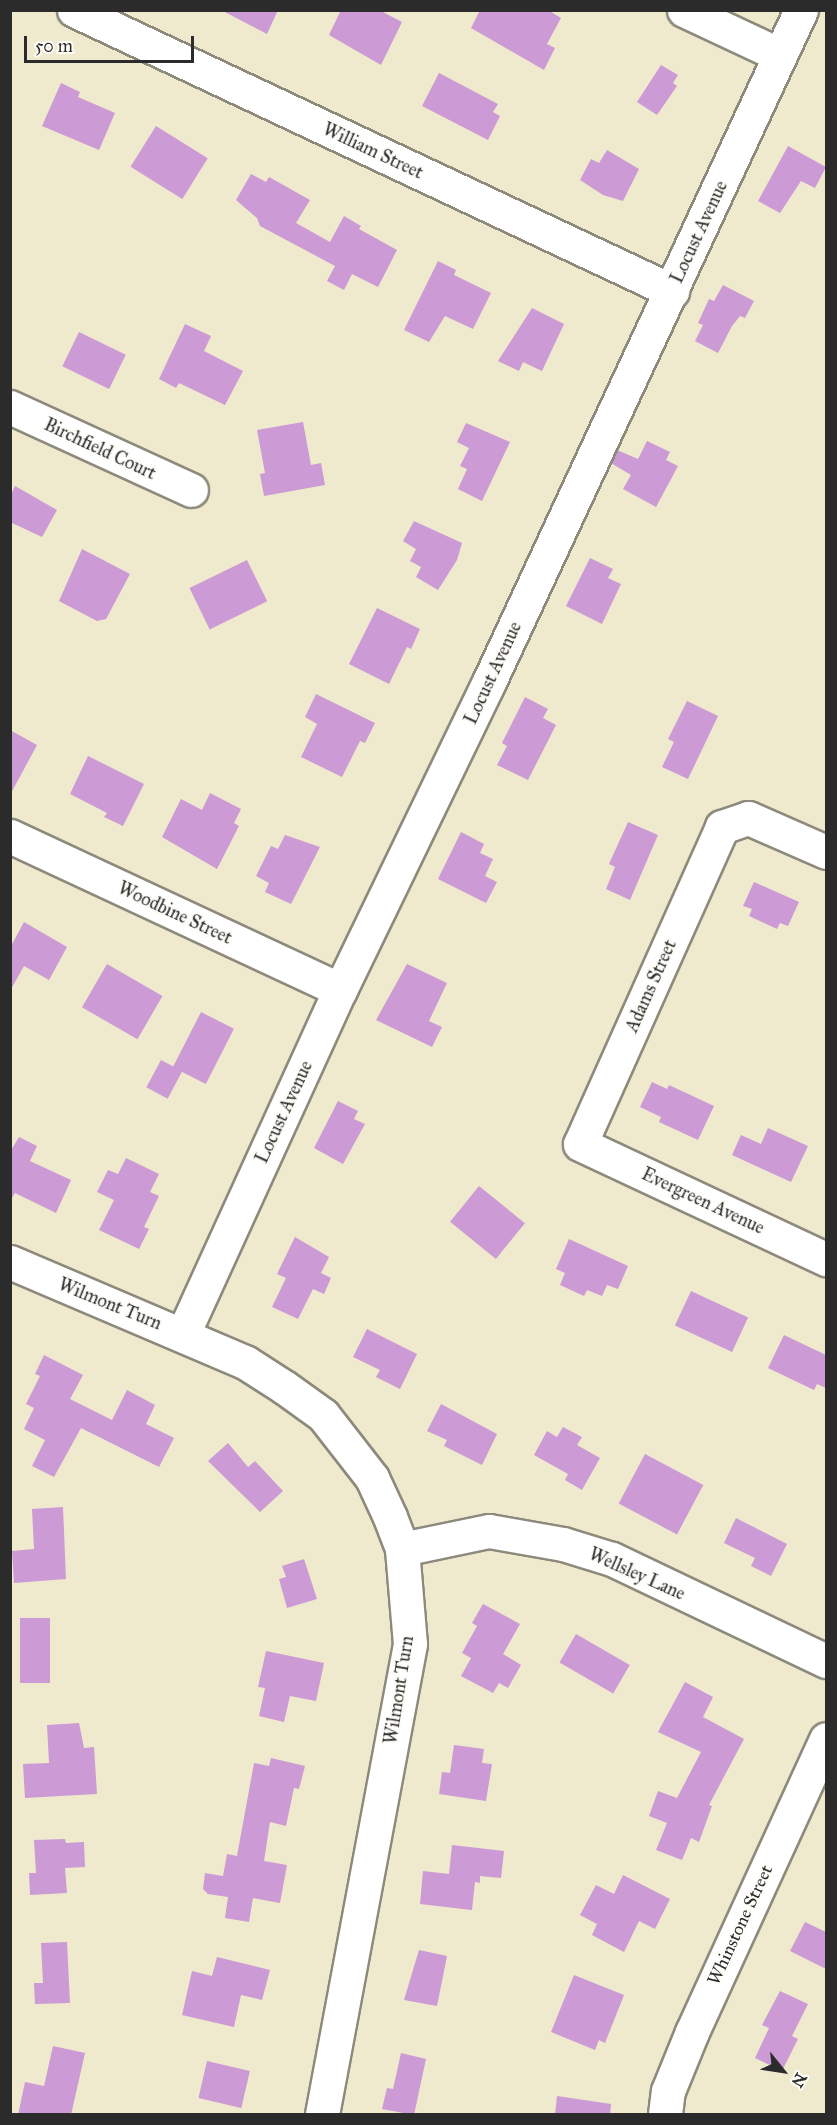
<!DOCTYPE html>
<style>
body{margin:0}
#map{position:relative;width:837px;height:2125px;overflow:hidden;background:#efe9ce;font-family:"IM FELL Great Primer",serif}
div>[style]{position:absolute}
.building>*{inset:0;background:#cc9ad4;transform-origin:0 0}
.roads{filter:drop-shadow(2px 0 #8d8a7c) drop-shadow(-2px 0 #8d8a7c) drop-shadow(0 2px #8d8a7c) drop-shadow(0 -2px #8d8a7c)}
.minor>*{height:33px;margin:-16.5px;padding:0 16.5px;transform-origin:16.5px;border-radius:16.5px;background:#fff}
span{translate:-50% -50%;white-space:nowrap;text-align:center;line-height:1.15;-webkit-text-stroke:4.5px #fdfcf7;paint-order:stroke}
.street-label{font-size:18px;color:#2b2b2b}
.frame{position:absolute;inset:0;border:12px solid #2b2b2b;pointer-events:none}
.north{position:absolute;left:753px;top:2041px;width:60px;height:60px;-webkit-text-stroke:4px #fdfcf7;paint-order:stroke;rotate:120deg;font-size:16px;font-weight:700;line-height:24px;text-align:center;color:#2b2b2b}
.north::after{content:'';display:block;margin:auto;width:21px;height:27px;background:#2b2b2b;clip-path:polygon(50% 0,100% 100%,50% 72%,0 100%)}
.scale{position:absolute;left:24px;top:36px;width:170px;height:27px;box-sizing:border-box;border:3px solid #2b2b2b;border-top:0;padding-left:8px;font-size:18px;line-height:21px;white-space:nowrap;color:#2b2b2b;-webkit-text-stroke:4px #fdfcf7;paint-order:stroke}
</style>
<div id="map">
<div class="building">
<div style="clip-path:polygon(221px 10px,278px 10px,267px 34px)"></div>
<div style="clip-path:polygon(341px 10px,379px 10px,402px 22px,381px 65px,329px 35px)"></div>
<div style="clip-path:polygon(480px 10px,548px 10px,561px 18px,547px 44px,555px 48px,544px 70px,471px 28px)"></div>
<div style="clip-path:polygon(661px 65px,678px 75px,673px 83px,677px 86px,657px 115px,637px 102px)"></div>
<div style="clip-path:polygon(439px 73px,498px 104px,493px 112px,500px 116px,488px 140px,422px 106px)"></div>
<div style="clip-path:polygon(61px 83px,80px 92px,78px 97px,115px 113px,99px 150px,42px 126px)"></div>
<div style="left:156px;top:126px;width:61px;height:48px;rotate:32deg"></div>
<div style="clip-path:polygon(788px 146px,826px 167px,815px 188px,801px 181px,780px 213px,758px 201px)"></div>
<div style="clip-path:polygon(607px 150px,639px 169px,623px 201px,603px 195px,580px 180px,591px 159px,599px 163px)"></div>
<div style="clip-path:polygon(251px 174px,266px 182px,269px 177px,310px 200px,296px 223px,330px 242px,344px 216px,361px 226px,359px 229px,397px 250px,378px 287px,352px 274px,344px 290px,327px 281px,335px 266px,260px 226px,257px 218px,236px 200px)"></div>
<div style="clip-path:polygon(438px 261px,456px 270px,454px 275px,491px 293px,473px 329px,445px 316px,429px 342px,404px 330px)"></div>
<div style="clip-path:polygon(723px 285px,754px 301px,745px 318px,740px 316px,732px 326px,718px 353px,695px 341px,703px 325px,698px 323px,709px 299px,714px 301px)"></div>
<div style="clip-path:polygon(532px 308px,564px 324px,542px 371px,523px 362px,519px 371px,498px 361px)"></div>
<div style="clip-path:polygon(185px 324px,211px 336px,204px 351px,243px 371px,225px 405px,179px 383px,176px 388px,159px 379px)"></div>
<div style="left:79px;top:332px;width:52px;height:38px;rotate:26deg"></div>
<div style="clip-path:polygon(303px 422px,311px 465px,321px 463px,325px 485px,264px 496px,260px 474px,265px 473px,257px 430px)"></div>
<div style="clip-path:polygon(466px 423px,510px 442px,482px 501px,458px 489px,467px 469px,460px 466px,469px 448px,457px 442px)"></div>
<div style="clip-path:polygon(647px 441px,670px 452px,666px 460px,678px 466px,656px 507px,623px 489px,631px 475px,611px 463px,617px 450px,638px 459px)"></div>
<div style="clip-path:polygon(15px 486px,57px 510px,42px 537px,10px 522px,10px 497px)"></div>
<div style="clip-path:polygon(414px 521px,462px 543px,457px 560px,438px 590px,416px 577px,421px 567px,410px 561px,416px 549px,403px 541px)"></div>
<div style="clip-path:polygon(82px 549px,130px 574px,106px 619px,97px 621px,59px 601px)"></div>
<div style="clip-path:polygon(590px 558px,613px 569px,608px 578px,621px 584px,602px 624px,566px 606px)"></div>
<div style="left:247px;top:560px;width:46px;height:64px;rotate:64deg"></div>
<div style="clip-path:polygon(377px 608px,420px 629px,411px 649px,407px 647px,389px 684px,349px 664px)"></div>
<div style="clip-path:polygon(316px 694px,375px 723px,365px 743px,360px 741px,342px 777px,301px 757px,317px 724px,305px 717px)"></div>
<div style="clip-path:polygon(525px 697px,548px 709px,543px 718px,556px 725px,528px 780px,497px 765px,507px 746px,502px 743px)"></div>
<div style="clip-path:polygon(687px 701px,718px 716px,688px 779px,662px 767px,674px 742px,668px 739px)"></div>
<div style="clip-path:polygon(10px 730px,37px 745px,10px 795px)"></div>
<div style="clip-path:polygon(88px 756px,144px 784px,123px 826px,104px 817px,107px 813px,70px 794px)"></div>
<div style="clip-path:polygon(210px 793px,241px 809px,234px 823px,239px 826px,217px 869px,162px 837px,181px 799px,202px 810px)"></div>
<div style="clip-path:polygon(628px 822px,658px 835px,630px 900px,606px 889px,615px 867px,609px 864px)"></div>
<div style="clip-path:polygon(461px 832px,484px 844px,480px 853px,493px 859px,485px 876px,497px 882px,486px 903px,438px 879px)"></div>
<div style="clip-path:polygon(285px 835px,320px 847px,291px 904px,265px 892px,269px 883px,256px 876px,271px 846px,278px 849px)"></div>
<div style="clip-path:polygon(754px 882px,799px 902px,788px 926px,780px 923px,777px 929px,749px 916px,752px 909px,743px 906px)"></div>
<div style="clip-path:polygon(24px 922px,67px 947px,49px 980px,24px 966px,10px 991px,10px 948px)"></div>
<div style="left:107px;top:964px;width:64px;height:50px;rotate:30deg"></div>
<div style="clip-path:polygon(407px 964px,447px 983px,429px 1021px,442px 1027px,432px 1047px,376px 1020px)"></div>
<div style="left:201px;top:1012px;width:37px;height:62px;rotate:27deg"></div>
<div style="left:161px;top:1060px;width:24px;height:31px;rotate:28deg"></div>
<div style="clip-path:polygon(652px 1082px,667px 1089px,669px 1085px,714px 1106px,698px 1140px,659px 1122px,661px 1117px,640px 1107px)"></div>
<div style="clip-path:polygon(338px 1101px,358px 1111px,354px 1119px,365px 1124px,343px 1164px,314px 1148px)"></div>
<div style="clip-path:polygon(768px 1128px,808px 1146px,791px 1182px,732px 1155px,741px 1135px,761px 1144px)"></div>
<div style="clip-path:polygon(19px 1137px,37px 1146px,30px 1161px,71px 1180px,56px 1213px,15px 1193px,10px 1201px,10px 1152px)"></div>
<div style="clip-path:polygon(126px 1158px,159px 1174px,150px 1192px,159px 1196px,144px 1227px,149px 1229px,139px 1249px,99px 1230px,114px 1200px,97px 1192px,108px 1170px,118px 1174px)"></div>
<div style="left:479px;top:1186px;width:59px;height:46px;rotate:39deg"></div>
<div style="clip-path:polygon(295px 1237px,329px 1257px,321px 1273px,331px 1278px,324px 1294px,313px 1289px,298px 1319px,272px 1307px,286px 1278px,277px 1274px)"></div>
<div style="clip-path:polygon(569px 1239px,628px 1266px,618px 1289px,607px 1285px,602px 1296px,587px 1290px,584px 1296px,560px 1285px,565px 1273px,556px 1269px)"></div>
<div style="left:691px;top:1291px;width:63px;height:38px;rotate:25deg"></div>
<div style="clip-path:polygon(367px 1329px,417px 1354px,400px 1389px,376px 1377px,380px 1370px,353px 1357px)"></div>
<div style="clip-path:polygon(784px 1335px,826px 1355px,826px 1388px,817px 1384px,814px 1390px,768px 1368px)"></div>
<div style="clip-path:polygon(44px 1355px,83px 1375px,70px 1399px,112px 1420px,127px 1390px,155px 1405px,146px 1424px,174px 1438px,159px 1467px,81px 1428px,54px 1477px,32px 1466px,45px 1440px,24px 1429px,34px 1408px,26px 1404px,40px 1376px,35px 1374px)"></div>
<div style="clip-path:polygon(441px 1404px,497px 1434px,482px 1465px,444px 1446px,447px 1440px,427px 1431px)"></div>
<div style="clip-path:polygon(563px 1427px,582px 1437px,577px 1445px,600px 1458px,582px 1490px,565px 1480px,568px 1474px,534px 1455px,547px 1431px,557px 1437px)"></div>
<div style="clip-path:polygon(228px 1443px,248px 1467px,255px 1461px,283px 1491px,260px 1512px,208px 1461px)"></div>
<div style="left:645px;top:1454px;width:66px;height:56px;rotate:28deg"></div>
<div style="clip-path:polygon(63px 1507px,66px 1579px,14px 1583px,12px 1551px,34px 1549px,32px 1509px)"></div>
<div style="clip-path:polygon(736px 1518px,787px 1544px,771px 1576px,751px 1566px,755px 1558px,724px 1543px)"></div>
<div style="clip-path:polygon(304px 1559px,317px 1599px,287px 1608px,279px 1579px,286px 1577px,282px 1566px)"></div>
<div style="clip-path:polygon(483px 1604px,520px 1624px,503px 1654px,521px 1665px,508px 1688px,499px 1683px,493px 1693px,461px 1676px,471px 1658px,462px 1653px,477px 1626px,472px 1623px)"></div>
<div style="left:20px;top:1618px;width:30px;height:65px"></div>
<div style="left:576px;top:1634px;width:62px;height:33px;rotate:30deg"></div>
<div style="clip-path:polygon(266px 1651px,324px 1663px,316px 1701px,290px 1696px,284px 1722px,259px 1716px,265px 1688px,258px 1687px)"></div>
<div style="clip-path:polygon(685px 1682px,713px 1697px,703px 1717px,744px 1739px,709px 1805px,712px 1806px,699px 1842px,691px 1838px,682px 1860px,656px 1850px,667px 1823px,649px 1816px,658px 1791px,677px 1798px,701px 1752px,658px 1732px)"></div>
<div style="clip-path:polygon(79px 1723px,84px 1748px,94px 1747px,97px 1794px,25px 1798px,23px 1764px,49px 1763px,47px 1725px)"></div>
<div style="clip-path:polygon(454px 1745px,484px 1749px,482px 1763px,492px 1764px,486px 1801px,439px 1794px,442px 1772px,450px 1773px)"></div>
<div style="clip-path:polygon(271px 1758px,305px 1766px,299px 1789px,294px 1788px,286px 1826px,270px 1822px,264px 1861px,287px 1865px,280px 1903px,253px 1898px,249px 1922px,225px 1918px,228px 1897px,208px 1894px,203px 1889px,205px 1873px,223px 1876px,227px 1854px,237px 1856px,254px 1763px,269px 1766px)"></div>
<div style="clip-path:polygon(65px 1839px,66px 1843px,84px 1842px,85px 1867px,65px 1868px,67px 1893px,30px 1895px,29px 1873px,36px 1873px,34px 1840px)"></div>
<div style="clip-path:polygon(452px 1845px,504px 1851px,501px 1878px,480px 1876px,480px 1883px,475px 1882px,472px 1910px,420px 1904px,423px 1871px,449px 1874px)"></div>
<div style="clip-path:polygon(623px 1875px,670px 1899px,655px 1929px,639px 1921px,624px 1952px,592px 1935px,597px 1924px,580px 1915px,596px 1885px,614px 1894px)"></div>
<div style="clip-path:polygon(805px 1922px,826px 1932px,826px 1969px,790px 1951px)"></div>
<div style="clip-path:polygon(67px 1942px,70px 2003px,35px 2004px,34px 1983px,43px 1983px,41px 1943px)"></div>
<div style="clip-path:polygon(419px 1950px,447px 1956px,437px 2006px,404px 2000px)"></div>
<div style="clip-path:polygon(217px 1957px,270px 1970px,262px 2000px,241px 1995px,234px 2027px,182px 2015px,192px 1971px,212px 1976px)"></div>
<div style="clip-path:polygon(574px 1975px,624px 1995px,605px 2043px,599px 2040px,595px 2050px,551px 2032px)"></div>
<div style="clip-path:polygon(780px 1991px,808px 2004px,792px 2036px,798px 2039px,782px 2071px,755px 2058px,769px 2028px,762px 2025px)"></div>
<div style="clip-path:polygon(53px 2046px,85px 2053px,71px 2115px,18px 2115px,25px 2082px,44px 2086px)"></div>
<div style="clip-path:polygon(401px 2053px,426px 2059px,414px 2115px,382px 2109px,387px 2088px,393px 2089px)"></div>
<div style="left:207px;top:2061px;width:44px;height:38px;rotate:13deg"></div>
<div style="clip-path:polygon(557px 2096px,611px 2104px,610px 2115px,555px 2115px)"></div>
</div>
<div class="roads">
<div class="minor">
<div style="left:74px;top:10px;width:661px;rotate:25.17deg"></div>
<div style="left:684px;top:10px;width:106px;rotate:25.1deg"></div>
<div style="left:10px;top:407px;width:199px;rotate:24.6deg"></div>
<div style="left:10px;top:836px;width:364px;rotate:25deg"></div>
<div style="left:826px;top:852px;width:85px;rotate:-156.4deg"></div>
<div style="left:748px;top:818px;width:28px;rotate:161deg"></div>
<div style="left:722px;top:827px;width:347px;rotate:114.1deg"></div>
<div style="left:580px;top:1144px;width:272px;rotate:25.1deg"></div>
<div style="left:10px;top:1262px;width:255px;rotate:23.1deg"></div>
<div style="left:245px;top:1362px;width:46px;rotate:32.7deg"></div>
<div style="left:284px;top:1387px;width:48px;rotate:35.7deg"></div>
<div style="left:323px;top:1415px;width:80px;rotate:52.1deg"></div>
<div style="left:372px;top:1478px;width:43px;rotate:65.2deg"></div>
<div style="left:390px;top:1517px;width:34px;rotate:69deg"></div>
<div style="left:402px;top:1549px;width:95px;rotate:85.2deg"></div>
<div style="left:410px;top:1644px;width:478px;rotate:100.6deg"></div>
<div style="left:183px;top:1334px;width:378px;rotate:-65.5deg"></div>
<div style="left:340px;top:990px;width:340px;rotate:-64.2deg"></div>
<div style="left:488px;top:684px;width:743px;rotate:-65.09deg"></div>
<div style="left:402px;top:1549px;width:89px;rotate:-11.7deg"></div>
<div style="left:489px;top:1531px;width:75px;rotate:10deg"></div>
<div style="left:563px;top:1544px;width:51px;rotate:17deg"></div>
<div style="left:612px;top:1559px;width:237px;rotate:25.5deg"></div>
<div style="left:665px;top:2114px;width:23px;rotate:-83deg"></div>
<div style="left:668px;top:2091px;width:64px;rotate:-67.9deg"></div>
<div style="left:692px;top:2032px;width:322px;rotate:-65.4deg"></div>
</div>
</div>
<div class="street-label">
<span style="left:373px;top:151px;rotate:25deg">William Street</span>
<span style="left:699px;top:232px;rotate:-65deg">Locust Avenue</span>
<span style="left:100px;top:449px;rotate:25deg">Birchfield Court</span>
<span style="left:493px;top:673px;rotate:-65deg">Locust Avenue</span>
<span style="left:175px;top:913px;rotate:25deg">Woodbine Street</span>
<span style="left:651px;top:986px;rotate:-66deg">Adams Street</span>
<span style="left:284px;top:1112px;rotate:-65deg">Locust Avenue</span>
<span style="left:703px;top:1201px;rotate:25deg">Evergreen Avenue</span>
<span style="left:110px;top:1304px;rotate:22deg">Wilmont Turn</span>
<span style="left:637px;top:1574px;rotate:24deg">Wellsley Lane</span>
<span style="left:399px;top:1690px;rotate:-81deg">Wilmont Turn</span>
<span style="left:740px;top:1925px;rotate:-65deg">Whinstone Street</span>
</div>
<div class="frame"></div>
<div class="north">N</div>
<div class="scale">50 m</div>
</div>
